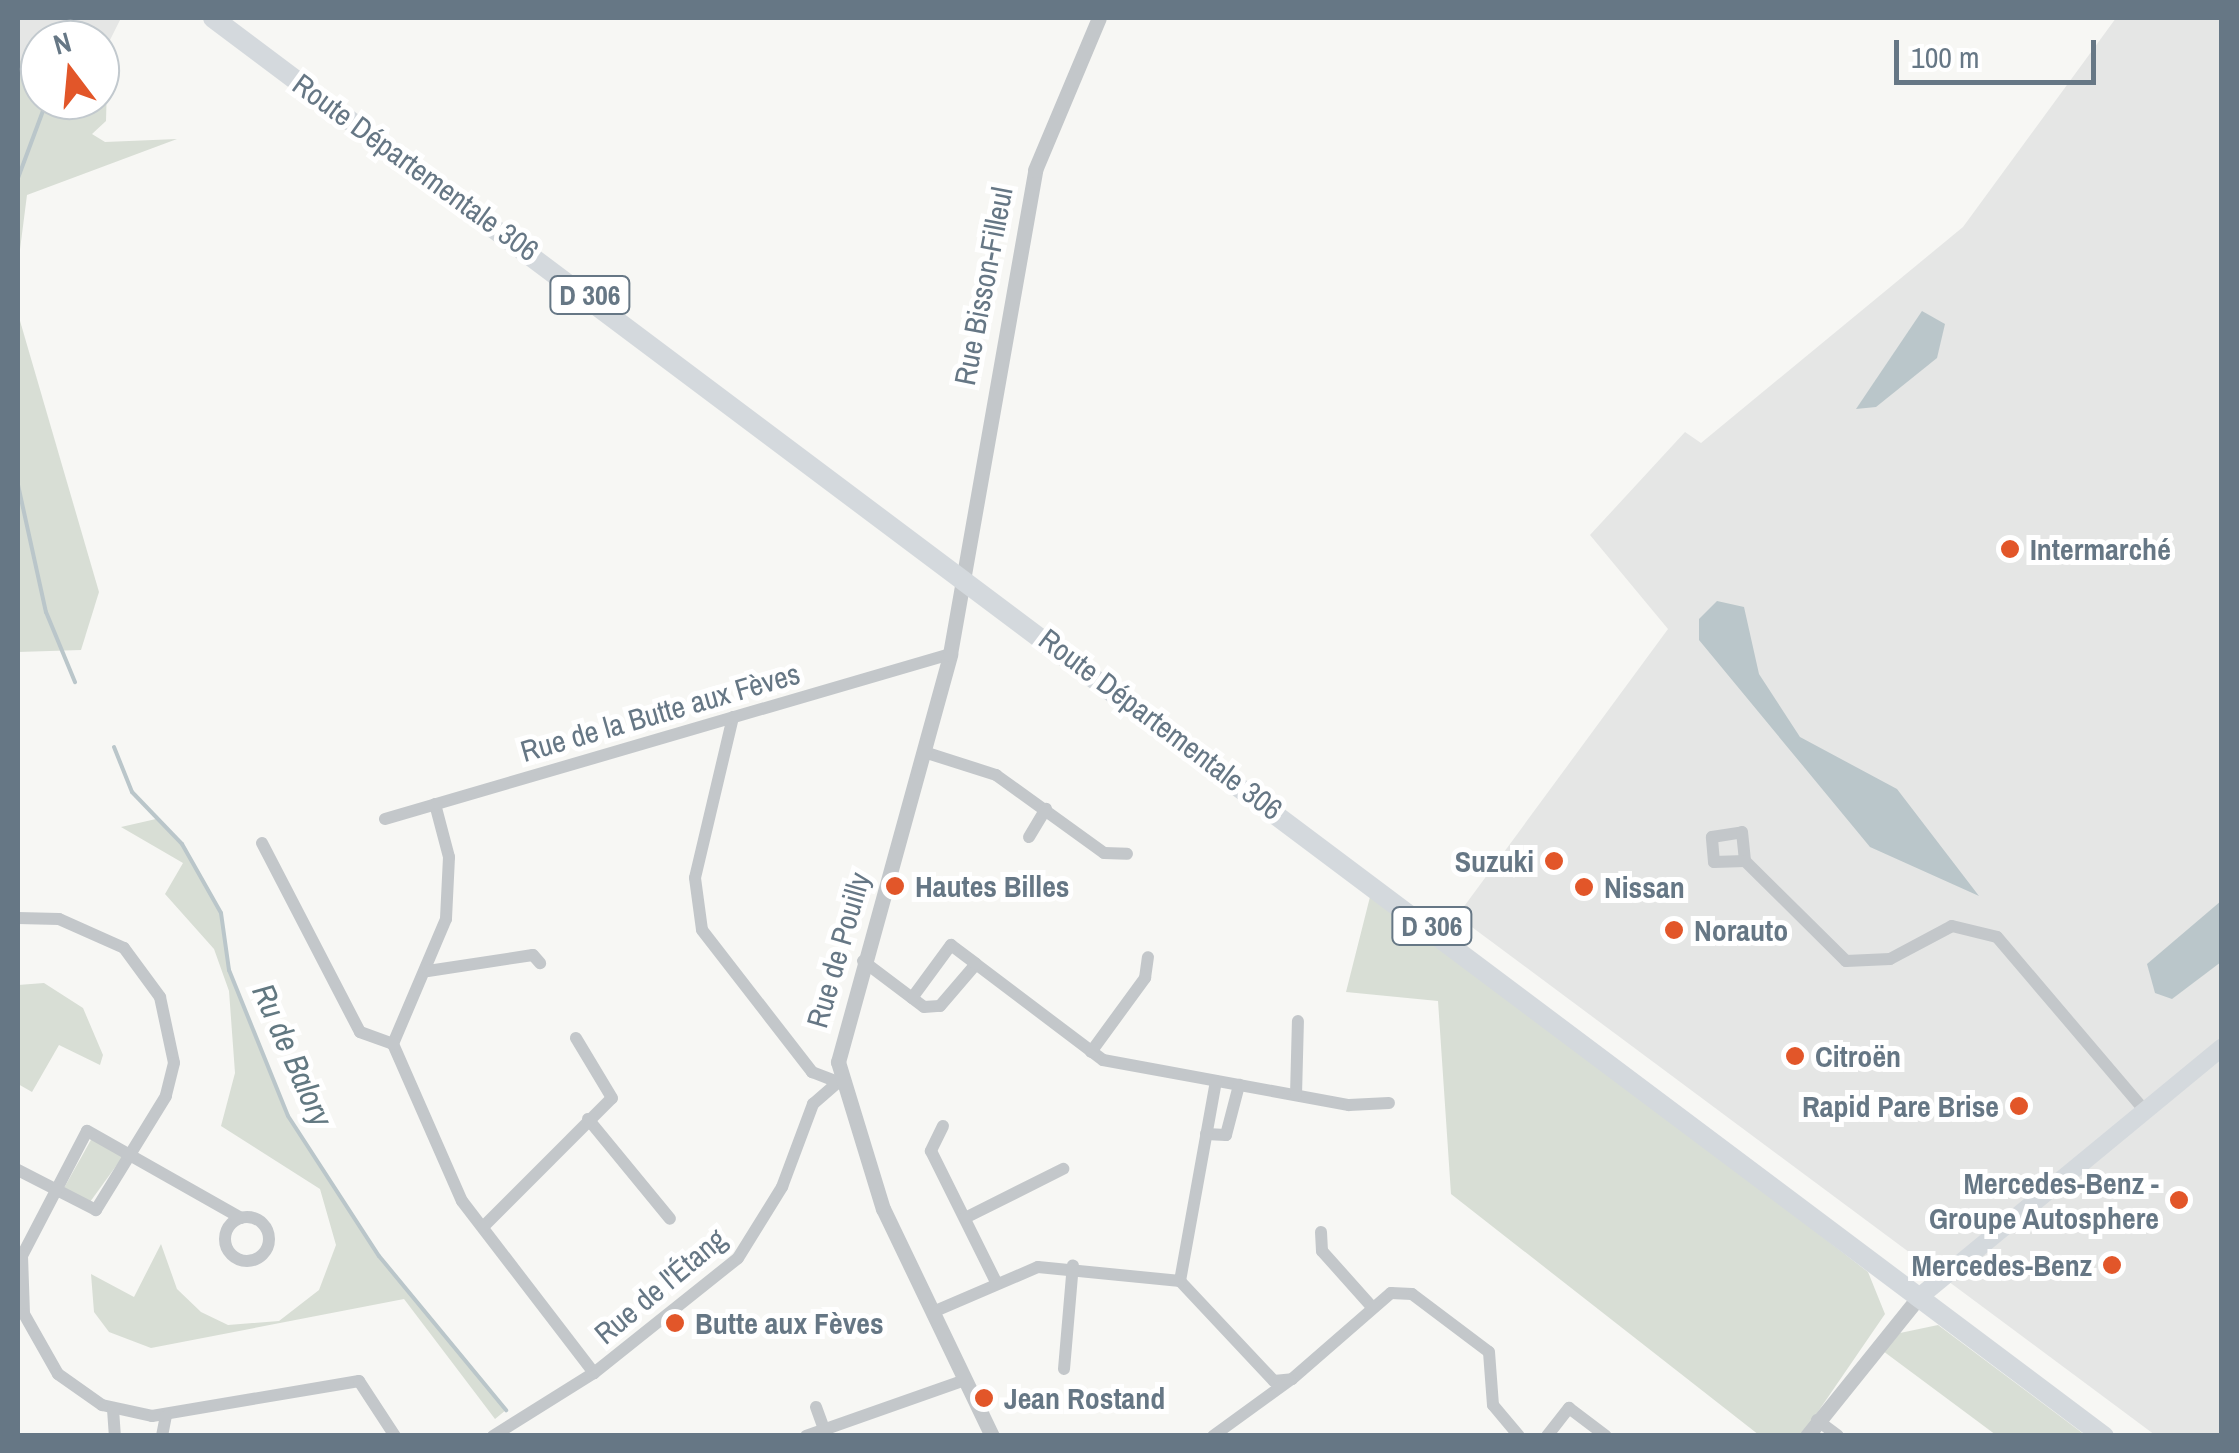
<!DOCTYPE html>
<meta charset="utf-8">
<style>
body{margin:0}
#map{position:relative;width:2239px;height:1453px;overflow:hidden;background:#f7f7f4;font-family:"Archivo Narrow",sans-serif}
div>[style]{position:absolute}
.built>*{inset:0;background:#e5e6e5}
.green>*{inset:0;background:#d8ded5}
.water>*{inset:0;background:#bac6ca}
.stream>*{height:4px;margin:-2px;padding:0 2px;transform-origin:2px;border-radius:2px;background:#bac6ca}
.minor>*{height:12px;margin:-6px;padding:0 6px;transform-origin:6px;border-radius:6px;background:#c3c7ca}
.minor>.ring{margin:-6px;padding:0;box-sizing:content-box;background:none;border:12px solid #c3c7ca;border-radius:50%}
.tertiary>*{height:15px;margin:-7.5px;padding:0 7.5px;transform-origin:7.5px;border-radius:7.5px;background:#c3c7ca}
.secondary>*{height:18px;margin:-9px;padding:0 9px;transform-origin:9px;border-radius:9px;background:#d4d9dd}
.primary>*{height:20px;margin:-10px;padding:0 10px;transform-origin:10px;border-radius:10px;background:#d4d9dd}
.dots>*{width:28px;height:28px;translate:-50% -50%;box-sizing:border-box;border:5px solid #fff;border-radius:50%}
span{translate:-50% -50%;white-space:nowrap;text-align:center;line-height:1.15;-webkit-text-stroke:10px #fff;paint-order:stroke}
.shield-label span{padding:2px 8px;background:#fff;border:2px solid;border-radius:8px;-webkit-text-stroke-width:0}
.shield-label{font-size:28px;color:#667785;font-weight:700}
.street-label{font-size:30px;color:#667785}
.poi-label{font-size:30px;color:#667785;font-weight:700}
.left{translate:0 -50%;text-align:left}
.right{translate:-100% -50%;text-align:right}
.water-label{font-size:32px;color:#627881;font-style:italic}
.frame{position:absolute;inset:0;border:20px solid #667785;pointer-events:none}
.north{position:absolute;left:20px;top:20px;width:100px;height:100px;box-sizing:border-box;background:#fff;border:2px solid #c2c9ce;border-radius:50%;rotate:344deg;font-size:28px;font-weight:700;line-height:40px;text-align:center;color:#667785}
.north::after{content:'';display:block;margin:auto;width:35px;height:45px;background:#e25629;clip-path:polygon(50% 0,100% 100%,50% 72%,0 100%)}
.scale{position:absolute;left:1894px;top:40px;width:202px;height:45px;box-sizing:border-box;border:5px solid #667785;border-top:0;padding-left:12px;font-size:30px;line-height:35px;white-space:nowrap;color:#667785;-webkit-text-stroke:8px #fff;paint-order:stroke}
</style>
<div id="map">
<div class="built">
<div style="clip-path:polygon(18px 18px,121px 18px,105px 50px,67px 26px,60px 40px,40px 40px,39px 68px,18px 60px)"></div>
<div style="clip-path:polygon(2116px 18px,2221px 18px,2221px 1435px,2155px 1435px,1457px 916px,1668px 629px,1590px 535px,1685px 432px,1701px 443px,1963px 227px)"></div>
</div>
<div class="green">
<div style="clip-path:polygon(18px 60px,40px 65px,40px 100px,100px 100px,100px 81px,107px 85px,106px 121px,92px 134px,105px 142px,177px 139px,27px 195px,18px 265px)"></div>
<div style="clip-path:polygon(18px 314px,99px 592px,81px 650px,18px 652px)"></div>
<div style="clip-path:polygon(156px 819px,182px 844px,221px 913px,229px 970px,288px 1116px,379px 1256px,506px 1410px,495px 1419px,404px 1299px,151px 1348px,109px 1332px,94px 1312px,91px 1274px,134px 1297px,161px 1244px,177px 1289px,201px 1312px,228px 1325px,279px 1321px,319px 1290px,336px 1245px,320px 1189px,221px 1126px,235px 1073px,229px 991px,214px 949px,165px 894px,183px 863px,121px 827px)"></div>
<div style="clip-path:polygon(1372px 889px,1868px 1272px,1885px 1314px,1802px 1435px,1759px 1435px,1451px 1194px,1438px 1001px,1346px 992px)"></div>
<div style="clip-path:polygon(44px 983px,83px 1008px,103px 1055px,100px 1065px,59px 1045px,32px 1092px,18px 1084px,18px 985px)"></div>
<div style="clip-path:polygon(92px 1138px,124px 1155px,90px 1202px,64px 1188px)"></div>
<div style="clip-path:polygon(1938px 1325px,2085px 1435px,1996px 1435px,1883px 1351px,1900px 1333px)"></div>
</div>
<div class="water">
<div style="clip-path:polygon(1922px 311px,1945px 324px,1937px 358px,1876px 407px,1856px 409px)"></div>
<div style="clip-path:polygon(1717px 601px,1744px 607px,1759px 674px,1800px 737px,1897px 789px,1979px 896px,1870px 847px,1699px 640px,1699px 619px)"></div>
<div style="clip-path:polygon(2221px 901px,2221px 962px,2172px 999px,2155px 993px,2147px 964px)"></div>
</div>
<div class="stream">
<div style="left:18px;top:70px;width:25px;rotate:27deg"></div>
<div style="left:18px;top:178px;width:83px;rotate:-69.6deg"></div>
<div style="left:18px;top:485px;width:130px;rotate:77.6deg"></div>
<div style="left:46px;top:612px;width:76px;rotate:67.5deg"></div>
<div style="left:114px;top:747px;width:48px;rotate:68.2deg"></div>
<div style="left:132px;top:792px;width:72px;rotate:46.1deg"></div>
<div style="left:182px;top:844px;width:79px;rotate:60.5deg"></div>
<div style="left:221px;top:913px;width:58px;rotate:82deg"></div>
<div style="left:229px;top:970px;width:157px;rotate:68deg"></div>
<div style="left:288px;top:1116px;width:167px;rotate:57deg"></div>
<div style="left:379px;top:1256px;width:200px;rotate:50.5deg"></div>
</div>
<div class="minor">
<div style="left:733px;top:717px;width:165px;rotate:103.3deg"></div>
<div style="left:695px;top:878px;width:52px;rotate:82.3deg"></div>
<div style="left:702px;top:930px;width:180px;rotate:52.2deg"></div>
<div style="left:812px;top:1072px;width:26px;rotate:21deg"></div>
<div style="left:924px;top:752px;width:76px;rotate:17.7deg"></div>
<div style="left:996px;top:775px;width:133px;rotate:35.8deg"></div>
<div style="left:1104px;top:853px;width:23px;rotate:2deg"></div>
<div style="left:435px;top:804px;width:55px;rotate:75.2deg"></div>
<div style="left:449px;top:857px;width:62px;rotate:92.8deg"></div>
<div style="left:446px;top:919px;width:136px;rotate:113deg"></div>
<div style="left:393px;top:1044px;width:171px;rotate:66.3deg"></div>
<div style="left:462px;top:1201px;width:217px;rotate:52.5deg"></div>
<div style="left:385px;top:819px;width:589px;rotate:-16.28deg"></div>
<div style="left:1029px;top:837px;width:33px;rotate:-59deg"></div>
<div style="left:262px;top:843px;width:213px;rotate:62.6deg"></div>
<div style="left:360px;top:1032px;width:35px;rotate:20deg"></div>
<div style="left:1745px;top:861px;width:31px;rotate:178deg"></div>
<div style="left:1714px;top:862px;width:25px;rotate:-95deg"></div>
<div style="left:1712px;top:837px;width:30px;rotate:-9deg"></div>
<div style="left:1742px;top:832px;width:29px;rotate:84deg"></div>
<div style="left:1745px;top:861px;width:142px;rotate:44.7deg"></div>
<div style="left:1846px;top:961px;width:44px;rotate:-2.6deg"></div>
<div style="left:1890px;top:959px;width:70px;rotate:-28deg"></div>
<div style="left:1952px;top:926px;width:46px;rotate:13.7deg"></div>
<div style="left:1997px;top:937px;width:228px;rotate:49.6deg"></div>
<div style="left:18px;top:918px;width:41px;rotate:1.4deg"></div>
<div style="left:59px;top:919px;width:71px;rotate:24deg"></div>
<div style="left:124px;top:948px;width:61px;rotate:53.7deg"></div>
<div style="left:160px;top:997px;width:67px;rotate:78deg"></div>
<div style="left:174px;top:1063px;width:34px;rotate:104deg"></div>
<div style="left:166px;top:1096px;width:134px;rotate:121.6deg"></div>
<div style="left:96px;top:1210px;width:88px;rotate:-152.9deg"></div>
<div style="left:863px;top:961px;width:76px;rotate:37deg"></div>
<div style="left:924px;top:1007px;width:16px;rotate:-4deg"></div>
<div style="left:940px;top:1006px;width:55px;rotate:-49.4deg"></div>
<div style="left:976px;top:964px;width:159px;rotate:37.1deg"></div>
<div style="left:1103px;top:1060px;width:250px;rotate:10.4deg"></div>
<div style="left:1349px;top:1105px;width:40px;rotate:-2.9deg"></div>
<div style="left:428px;top:971px;width:106px;rotate:-8.7deg"></div>
<div style="left:533px;top:955px;width:11px;rotate:49deg"></div>
<div style="left:912px;top:998px;width:66px;rotate:-53.7deg"></div>
<div style="left:951px;top:945px;width:31px;rotate:37deg"></div>
<div style="left:1091px;top:1052px;width:92px;rotate:-53.9deg"></div>
<div style="left:1145px;top:978px;width:21px;rotate:-82deg"></div>
<div style="left:1296px;top:1095px;width:74px;rotate:-88.5deg"></div>
<div style="left:588px;top:1119px;width:129px;rotate:50.6deg"></div>
<div style="left:943px;top:1126px;width:28px;rotate:116deg"></div>
<div style="left:931px;top:1151px;width:144px;rotate:63.6deg"></div>
<div style="left:1206px;top:1134px;width:20px;rotate:3deg"></div>
<div style="left:1226px;top:1135px;width:52px;rotate:-75.4deg"></div>
<div class="ring" style="left:225px;top:1217px;width:32px;height:32px"></div>
<div style="left:241px;top:1218px;width:177px;rotate:-150.5deg"></div>
<div style="left:87px;top:1131px;width:141px;rotate:117.5deg"></div>
<div style="left:22px;top:1256px;width:58px;rotate:88deg"></div>
<div style="left:24px;top:1314px;width:69px;rotate:60.5deg"></div>
<div style="left:58px;top:1374px;width:54px;rotate:35.2deg"></div>
<div style="left:102px;top:1405px;width:51px;rotate:12.4deg"></div>
<div style="left:152px;top:1416px;width:210px;rotate:-9.6deg"></div>
<div style="left:359px;top:1381px;width:66px;rotate:56.8deg"></div>
<div style="left:965px;top:1218px;width:110px;rotate:-26.6deg"></div>
<div style="left:483px;top:1227px;width:182px;rotate:-45deg"></div>
<div style="left:612px;top:1098px;width:70px;rotate:-121deg"></div>
<div style="left:1321px;top:1232px;width:19px;rotate:87deg"></div>
<div style="left:1322px;top:1251px;width:76px;rotate:48.2deg"></div>
<div style="left:1180px;top:1281px;width:137px;rotate:46.8deg"></div>
<div style="left:1274px;top:1381px;width:18px;rotate:-6deg"></div>
<div style="left:1292px;top:1379px;width:131px;rotate:-41deg"></div>
<div style="left:1391px;top:1293px;width:21px;rotate:3deg"></div>
<div style="left:1412px;top:1294px;width:96px;rotate:37deg"></div>
<div style="left:1489px;top:1352px;width:53px;rotate:85.7deg"></div>
<div style="left:1493px;top:1405px;width:40px;rotate:50deg"></div>
<div style="left:933px;top:1312px;width:114px;rotate:-23.2deg"></div>
<div style="left:1038px;top:1267px;width:143px;rotate:5.6deg"></div>
<div style="left:1180px;top:1281px;width:203px;rotate:-79.8deg"></div>
<div style="left:1064px;top:1369px;width:104px;rotate:-85.1deg"></div>
<div style="left:816px;top:1407px;width:23px;rotate:70deg"></div>
<div style="left:113px;top:1409px;width:27px;rotate:86deg"></div>
<div style="left:1817px;top:1420px;width:26px;rotate:37deg"></div>
<div style="left:162px;top:1436px;width:20px;rotate:-79deg"></div>
<div style="left:493px;top:1436px;width:119px;rotate:-32deg"></div>
<div style="left:594px;top:1373px;width:184px;rotate:-38.6deg"></div>
<div style="left:738px;top:1258px;width:84px;rotate:-58.2deg"></div>
<div style="left:782px;top:1187px;width:89px;rotate:-69.5deg"></div>
<div style="left:813px;top:1104px;width:35px;rotate:-41deg"></div>
<div style="left:806px;top:1436px;width:169px;rotate:-19.4deg"></div>
<div style="left:1213px;top:1436px;width:95px;rotate:-36deg"></div>
<div style="left:1547px;top:1436px;width:36px;rotate:-52deg"></div>
<div style="left:1569px;top:1408px;width:46px;rotate:37.1deg"></div>
</div>
<div class="tertiary">
<div style="left:992px;top:1436px;width:252px;rotate:-115.6deg"></div>
<div style="left:883px;top:1209px;width:154px;rotate:-107deg"></div>
<div style="left:838px;top:1062px;width:423px;rotate:-74.6deg"></div>
<div style="left:950px;top:654px;width:491px;rotate:-80deg"></div>
<div style="left:1035px;top:170px;width:165px;rotate:-67.2deg"></div>
<div style="left:1807px;top:1436px;width:177px;rotate:-51.2deg"></div>
</div>
<div class="secondary">
<div style="left:1918px;top:1298px;width:394px;rotate:-39.5deg"></div>
</div>
<div class="primary">
<div style="left:213px;top:18px;width:2364px;rotate:36.87deg"></div>
</div>
<div class="dots">
<div style="left:2010px;top:549px;background:#e25629"></div>
<div style="left:1554px;top:861px;background:#e25629"></div>
<div style="left:895px;top:886px;background:#e25629"></div>
<div style="left:1584px;top:887px;background:#e25629"></div>
<div style="left:1674px;top:930px;background:#e25629"></div>
<div style="left:1795px;top:1056px;background:#e25629"></div>
<div style="left:2019px;top:1106px;background:#e25629"></div>
<div style="left:2179px;top:1200px;background:#e25629"></div>
<div style="left:2112px;top:1265px;background:#e25629"></div>
<div style="left:675px;top:1323px;background:#e25629"></div>
<div style="left:984px;top:1398px;background:#e25629"></div>
</div>
<div class="shield-label">
<span style="left:590px;top:295px">D 306</span>
<span style="left:1432px;top:926px">D 306</span>
</div>
<div class="street-label">
<span style="left:416px;top:167px;rotate:36deg">Route Départementale 306</span>
<span style="left:983px;top:286px;rotate:-79deg">Rue Bisson-Filleul</span>
<span style="left:660px;top:712px;rotate:-16deg">Rue de la Butte aux Fèves</span>
<span style="left:1161px;top:724px;rotate:37deg">Route Départementale 306</span>
<span style="left:838px;top:950px;rotate:-74deg">Rue de Pouilly</span>
<span style="left:660px;top:1286px;rotate:-40deg">Rue de l'Étang</span>
</div>
<div class="poi-label">
<span class="left" style="left:2030px;top:549px">Intermarché</span>
<span class="right" style="left:1534px;top:861px">Suzuki</span>
<span class="left" style="left:915px;top:886px">Hautes Billes</span>
<span class="left" style="left:1604px;top:887px">Nissan</span>
<span class="left" style="left:1694px;top:930px">Norauto</span>
<span class="left" style="left:1815px;top:1056px">Citroën</span>
<span class="right" style="left:1999px;top:1106px">Rapid Pare Brise</span>
<span class="right" style="left:2159px;top:1200px">Mercedes-Benz -<br>Groupe Autosphere</span>
<span class="right" style="left:2092px;top:1265px">Mercedes-Benz</span>
<span class="left" style="left:695px;top:1323px">Butte aux Fèves</span>
<span class="left" style="left:1004px;top:1398px">Jean Rostand</span>
</div>
<div class="water-label">
<span style="left:292px;top:1055px;rotate:66deg">Ru de Balory</span>
</div>
<div class="frame"></div>
<div class="north">N</div>
<div class="scale">100 m</div>
</div>
